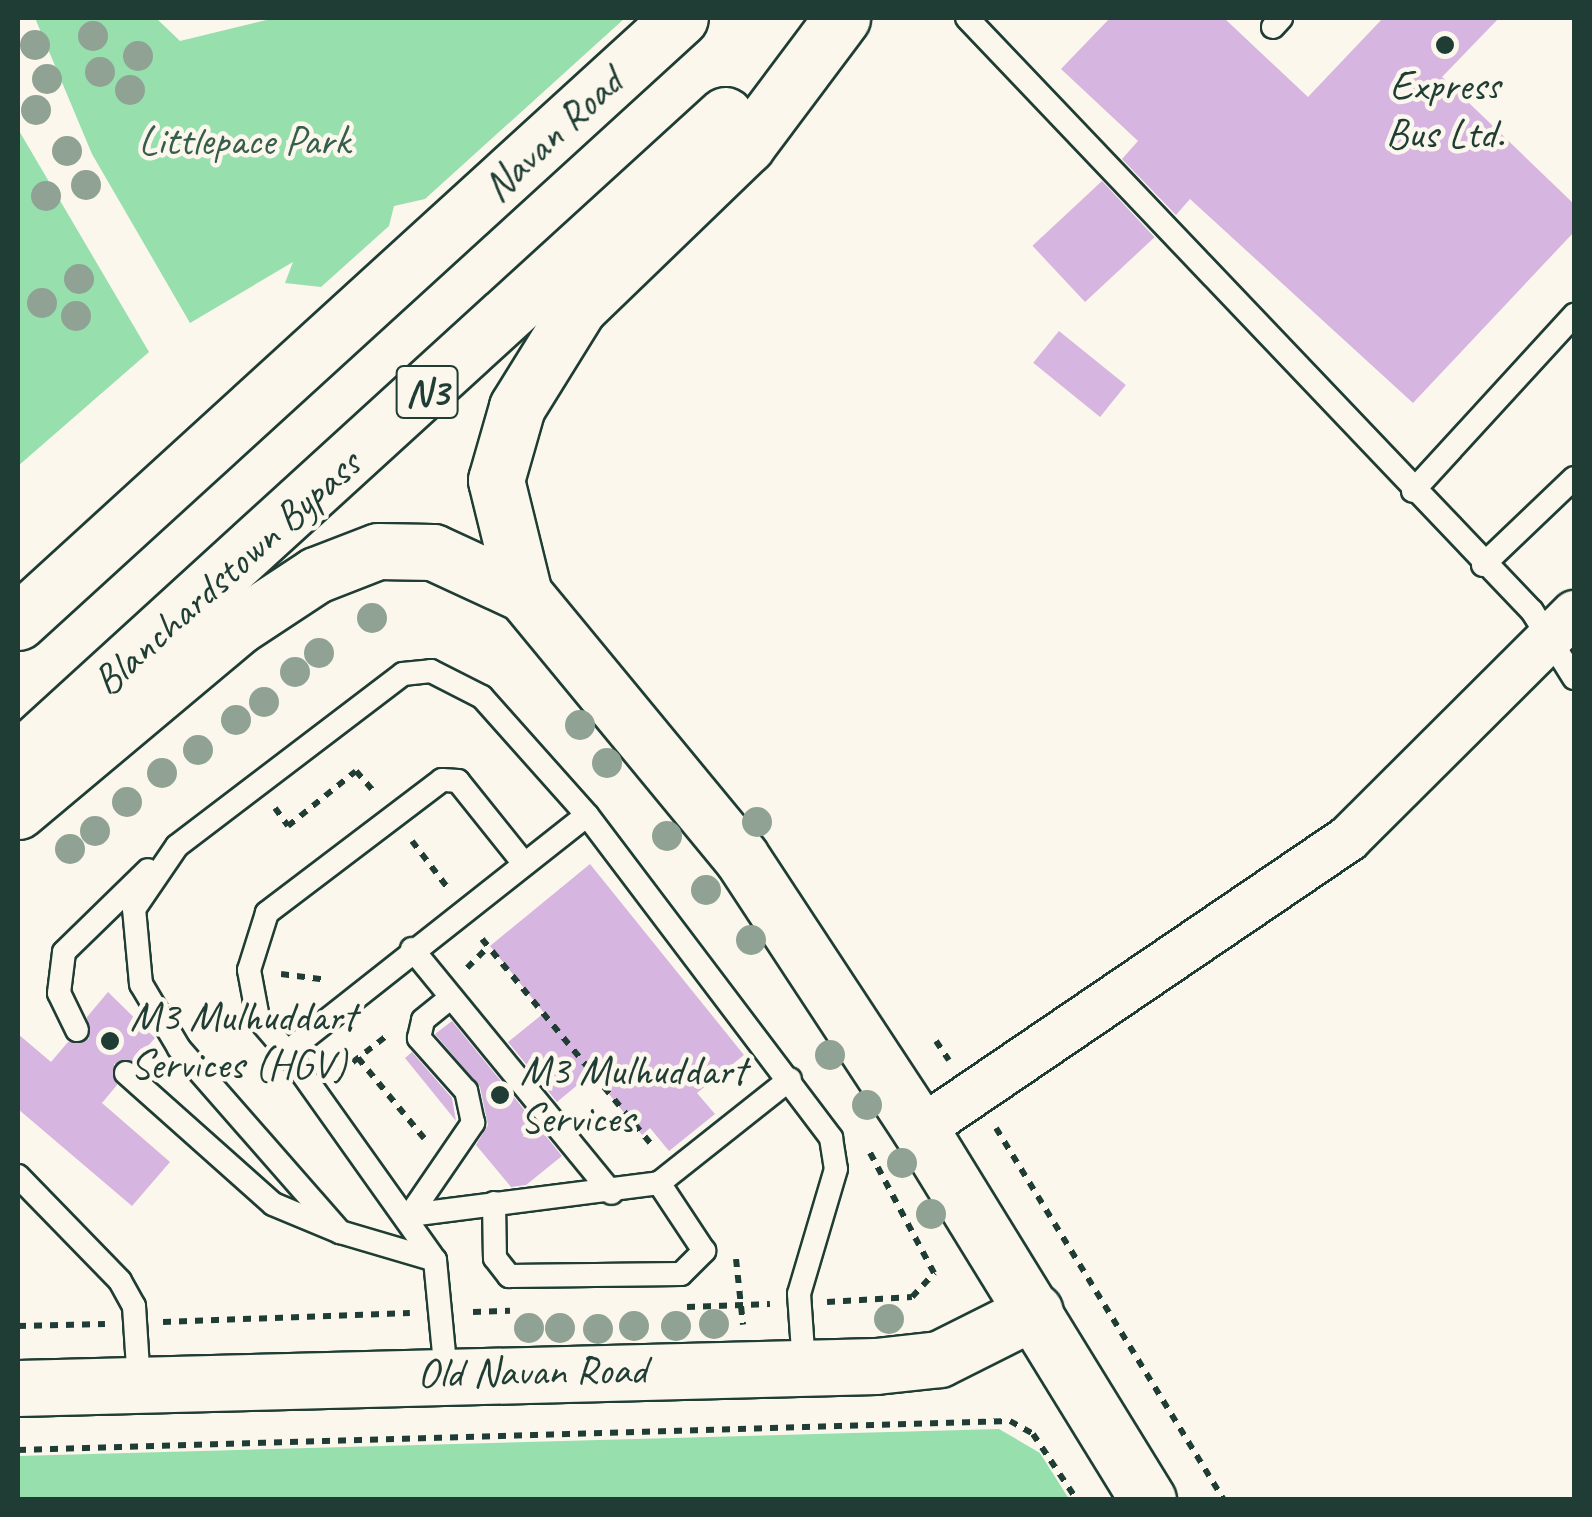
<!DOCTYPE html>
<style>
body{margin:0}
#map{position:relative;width:1592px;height:1517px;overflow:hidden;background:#fbf7ec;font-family:Caveat,sans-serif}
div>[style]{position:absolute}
.green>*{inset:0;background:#97dfad}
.building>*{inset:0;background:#d6b5e1;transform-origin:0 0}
.path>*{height:6px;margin-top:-3px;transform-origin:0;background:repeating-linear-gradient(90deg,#1f3d34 0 8px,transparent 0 16px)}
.roads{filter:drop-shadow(2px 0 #1f3d34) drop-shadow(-2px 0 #1f3d34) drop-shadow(0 2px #1f3d34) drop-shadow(0 -2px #1f3d34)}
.service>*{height:22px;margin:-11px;padding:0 11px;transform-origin:11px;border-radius:11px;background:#fbf7ec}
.minor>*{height:45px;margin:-22.5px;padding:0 22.5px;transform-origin:22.5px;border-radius:22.5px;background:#fbf7ec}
.tertiary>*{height:55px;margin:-27.5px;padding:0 27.5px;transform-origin:27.5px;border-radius:27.5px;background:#fbf7ec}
.trunk>*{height:55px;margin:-27.5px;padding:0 27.5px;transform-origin:27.5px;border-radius:27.5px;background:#fbf7ec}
.trees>*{width:30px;height:30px;margin:-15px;border-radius:50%;background:#8fa294}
.dots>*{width:28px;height:28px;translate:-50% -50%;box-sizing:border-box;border:5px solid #fbf7ec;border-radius:50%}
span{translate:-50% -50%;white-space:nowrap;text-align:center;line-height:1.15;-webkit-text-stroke:9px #fbf7ec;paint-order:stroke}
.shield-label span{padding:2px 8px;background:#fbf7ec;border:2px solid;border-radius:8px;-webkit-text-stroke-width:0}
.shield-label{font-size:40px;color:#1f3d34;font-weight:700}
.poi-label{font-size:42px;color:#1f3d34}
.left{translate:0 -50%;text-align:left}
.street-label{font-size:42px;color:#1f3d34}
.park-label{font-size:42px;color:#375d4c}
.frame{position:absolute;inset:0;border:20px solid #1f3d34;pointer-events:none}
</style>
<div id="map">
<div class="green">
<div style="clip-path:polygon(35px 18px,156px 18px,180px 41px,275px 18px,625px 18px,425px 199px,394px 206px,389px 226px,321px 287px,285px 283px,293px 262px,190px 323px,92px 154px)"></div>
<div style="clip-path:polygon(18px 129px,149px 352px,18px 466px)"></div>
<div style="clip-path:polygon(999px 1429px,1040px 1453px,1069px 1499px,18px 1499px,18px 1456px)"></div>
</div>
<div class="building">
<div style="clip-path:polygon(1110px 18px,1224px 18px,1308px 97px,1383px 18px,1499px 18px,1442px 77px,1574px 204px,1574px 232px,1413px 403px,1190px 199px,1176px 215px,1122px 159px,1138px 141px,1061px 69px)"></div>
<div style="left:1102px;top:181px;width:77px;height:95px;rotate:47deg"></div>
<div style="left:1059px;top:331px;width:86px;height:41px;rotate:39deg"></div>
<div style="clip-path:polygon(590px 864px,744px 1055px,697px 1093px,715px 1114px,669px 1151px,650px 1128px,642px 1135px,592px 1073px,557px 1102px,508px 1042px,544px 1013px,490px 946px)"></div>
<div style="clip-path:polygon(108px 992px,155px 1038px,135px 1061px,114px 1064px,117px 1085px,102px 1103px,170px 1162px,132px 1206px,18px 1109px,18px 1034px,51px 1062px,68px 1042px,89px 1039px,87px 1017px)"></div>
<div style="clip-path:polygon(452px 1021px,562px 1156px,526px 1185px,511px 1187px,476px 1145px,488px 1125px,480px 1087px,435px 1034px)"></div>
<div style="clip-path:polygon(412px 1052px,452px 1098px,456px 1121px,405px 1058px)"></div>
</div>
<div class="path">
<div style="left:275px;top:808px;width:22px;rotate:54deg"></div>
<div style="left:288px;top:826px;width:87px;rotate:-39deg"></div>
<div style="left:356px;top:771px;width:28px;rotate:49deg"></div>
<div style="left:412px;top:841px;width:58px;rotate:52.7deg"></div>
<div style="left:482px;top:939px;width:271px;rotate:50.5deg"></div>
<div style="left:467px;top:968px;width:28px;rotate:-45deg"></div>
<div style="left:281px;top:974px;width:47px;rotate:7.3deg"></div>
<div style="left:936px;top:1041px;width:23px;rotate:56deg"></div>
<div style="left:358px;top:1058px;width:104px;rotate:50.5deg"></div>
<div style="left:340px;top:1072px;width:62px;rotate:-37.8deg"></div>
<div style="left:996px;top:1128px;width:436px;rotate:58.5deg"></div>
<div style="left:736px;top:1259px;width:66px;rotate:83.9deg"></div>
<div style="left:827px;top:1302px;width:85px;rotate:-3.4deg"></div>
<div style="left:912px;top:1297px;width:33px;rotate:-47deg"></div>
<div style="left:934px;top:1273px;width:143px;rotate:-118deg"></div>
<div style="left:687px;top:1307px;width:83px;rotate:-2.1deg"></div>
<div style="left:473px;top:1312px;width:37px;rotate:-2deg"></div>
<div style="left:163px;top:1322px;width:247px;rotate:-2.1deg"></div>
<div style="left:18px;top:1326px;width:87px;rotate:-1.3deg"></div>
<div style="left:18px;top:1450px;width:992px;rotate:-1.67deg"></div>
<div style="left:1010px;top:1421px;width:26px;rotate:29deg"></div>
<div style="left:1033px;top:1434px;width:79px;rotate:56.3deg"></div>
</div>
<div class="roads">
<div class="service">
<div style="left:967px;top:18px;width:819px;rotate:46.39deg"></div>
<div style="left:1532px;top:611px;width:79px;rotate:57.9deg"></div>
<div style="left:1273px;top:27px;width:12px;rotate:-48deg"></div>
<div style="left:1413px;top:491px;width:239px;rotate:-47.5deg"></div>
<div style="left:1483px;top:565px;width:126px;rotate:-43.7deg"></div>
<div style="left:522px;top:861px;width:102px;rotate:-128.7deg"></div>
<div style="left:458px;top:781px;width:16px;rotate:-176deg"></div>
<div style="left:442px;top:780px;width:220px;rotate:142.8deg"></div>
<div style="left:267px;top:913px;width:60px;rotate:107.5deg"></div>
<div style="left:249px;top:970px;width:49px;rotate:79.4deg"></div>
<div style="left:258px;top:1018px;width:45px;rotate:49.5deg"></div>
<div style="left:287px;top:1052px;width:382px;rotate:-38.3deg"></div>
<div style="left:587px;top:815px;width:405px;rotate:52.9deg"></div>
<div style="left:831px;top:1138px;width:31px;rotate:81deg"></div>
<div style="left:836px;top:1169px;width:130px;rotate:106.5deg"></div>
<div style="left:799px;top:1294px;width:72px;rotate:86deg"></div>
<div style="left:412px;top:949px;width:315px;rotate:50.7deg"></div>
<div style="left:77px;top:1030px;width:41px;rotate:-115.9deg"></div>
<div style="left:59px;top:993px;width:41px;rotate:-83deg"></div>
<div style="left:64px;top:952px;width:117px;rotate:-44.3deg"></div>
<div style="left:287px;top:1052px;width:255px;rotate:54.6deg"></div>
<div style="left:435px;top:1260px;width:115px;rotate:84.5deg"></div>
<div style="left:126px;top:1073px;width:197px;rotate:41.7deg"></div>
<div style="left:273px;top:1204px;width:73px;rotate:22.7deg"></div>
<div style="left:18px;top:1176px;width:146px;rotate:45.8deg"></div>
<div style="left:120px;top:1281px;width:29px;rotate:61deg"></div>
<div style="left:134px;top:1306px;width:77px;rotate:86.3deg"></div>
<div style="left:494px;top:1203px;width:55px;rotate:89deg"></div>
<div style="left:495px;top:1258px;width:23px;rotate:52deg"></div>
<div style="left:509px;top:1276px;width:172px;rotate:-0.7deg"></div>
<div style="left:681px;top:1274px;width:33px;rotate:-45deg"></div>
<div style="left:704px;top:1251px;width:82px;rotate:-123.5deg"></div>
<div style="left:410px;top:1215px;width:251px;rotate:-7.3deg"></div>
<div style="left:659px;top:1183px;width:167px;rotate:-38.4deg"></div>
<div style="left:410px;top:1215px;width:112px;rotate:-55.6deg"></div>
<div style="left:473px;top:1123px;width:33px;rotate:-102deg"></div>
<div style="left:466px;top:1091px;width:71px;rotate:-131.6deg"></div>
<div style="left:419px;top:1038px;width:18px;rotate:-77deg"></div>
<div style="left:423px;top:1020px;width:35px;rotate:-39deg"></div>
<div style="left:435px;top:1260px;width:99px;rotate:-163.6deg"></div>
<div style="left:340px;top:1232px;width:244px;rotate:-131.2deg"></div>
<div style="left:179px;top:1048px;width:74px;rotate:-120.7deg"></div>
<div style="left:141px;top:984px;width:75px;rotate:-95.3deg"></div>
<div style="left:134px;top:909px;width:76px;rotate:-55.7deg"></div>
<div style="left:177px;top:846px;width:284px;rotate:-37.3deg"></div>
<div style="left:403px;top:674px;width:28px;rotate:-6deg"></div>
<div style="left:431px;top:671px;width:57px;rotate:27deg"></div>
<div style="left:482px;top:697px;width:158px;rotate:48.3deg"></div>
</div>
<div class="minor">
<div style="left:920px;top:1129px;width:518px;rotate:-34.21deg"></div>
<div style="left:1348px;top:838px;width:319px;rotate:-44.9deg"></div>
</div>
<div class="tertiary">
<div style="left:920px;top:1129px;width:435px;rotate:58.4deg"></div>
<div style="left:18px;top:1388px;width:858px;rotate:-1.47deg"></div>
<div style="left:876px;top:1366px;width:63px;rotate:-6.3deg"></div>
<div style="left:939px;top:1359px;width:107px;rotate:-26.6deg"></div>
</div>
<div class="trunk">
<div style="left:842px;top:18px;width:159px;rotate:126.8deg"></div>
<div style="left:747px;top:145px;width:233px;rotate:136deg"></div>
<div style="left:579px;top:307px;width:118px;rotate:121.8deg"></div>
<div style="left:517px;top:407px;width:76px;rotate:106deg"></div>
<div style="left:496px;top:480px;width:117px;rotate:76.2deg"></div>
<div style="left:524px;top:594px;width:341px;rotate:50.5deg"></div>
<div style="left:741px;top:857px;width:326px;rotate:56.7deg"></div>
<div style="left:18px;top:622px;width:896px;rotate:-42.38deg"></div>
<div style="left:18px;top:760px;width:957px;rotate:-42.37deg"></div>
<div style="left:18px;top:811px;width:286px;rotate:-40deg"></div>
<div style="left:237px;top:627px;width:95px;rotate:-33.4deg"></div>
<div style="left:316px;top:575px;width:66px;rotate:-21.2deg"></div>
<div style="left:378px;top:551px;width:55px;rotate:1deg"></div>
<div style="left:433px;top:552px;width:100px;rotate:24.8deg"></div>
</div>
</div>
<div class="trees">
<div style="left:93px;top:36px"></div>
<div style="left:35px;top:45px"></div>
<div style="left:138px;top:56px"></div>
<div style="left:100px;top:72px"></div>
<div style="left:47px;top:79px"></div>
<div style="left:130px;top:90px"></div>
<div style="left:36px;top:110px"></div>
<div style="left:67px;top:151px"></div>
<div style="left:86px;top:185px"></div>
<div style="left:46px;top:196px"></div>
<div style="left:79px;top:279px"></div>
<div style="left:42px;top:303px"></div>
<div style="left:76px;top:316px"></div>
<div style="left:372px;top:618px"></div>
<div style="left:319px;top:653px"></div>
<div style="left:295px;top:672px"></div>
<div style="left:264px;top:702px"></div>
<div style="left:236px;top:720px"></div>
<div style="left:580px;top:725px"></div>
<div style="left:198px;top:750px"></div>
<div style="left:607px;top:763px"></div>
<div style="left:162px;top:773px"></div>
<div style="left:127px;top:802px"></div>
<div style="left:757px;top:822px"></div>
<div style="left:95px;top:831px"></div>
<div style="left:667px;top:836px"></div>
<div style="left:70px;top:849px"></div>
<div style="left:706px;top:890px"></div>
<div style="left:751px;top:940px"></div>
<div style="left:830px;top:1055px"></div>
<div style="left:867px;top:1105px"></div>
<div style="left:902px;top:1163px"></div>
<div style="left:931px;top:1214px"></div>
<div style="left:889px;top:1319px"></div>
<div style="left:714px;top:1324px"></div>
<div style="left:634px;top:1326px"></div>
<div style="left:676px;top:1326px"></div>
<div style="left:529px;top:1328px"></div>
<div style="left:560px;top:1328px"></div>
<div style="left:598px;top:1329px"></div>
</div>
<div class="dots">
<div style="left:1445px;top:45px;background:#1f3d34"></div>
<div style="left:110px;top:1041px;background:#1f3d34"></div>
<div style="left:500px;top:1095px;background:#1f3d34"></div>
</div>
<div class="shield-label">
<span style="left:427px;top:392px">N3</span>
</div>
<div class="poi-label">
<span style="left:1445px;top:110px">Express<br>Bus Ltd.</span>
<span class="left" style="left:130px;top:1041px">M3 Mulhuddart<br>Services (HGV)</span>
<span class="left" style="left:520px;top:1095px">M3 Mulhuddart<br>Services</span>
</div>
<div class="street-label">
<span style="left:553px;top:135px;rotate:-43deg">Navan Road</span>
<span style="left:227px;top:573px;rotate:-42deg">Blanchardstown Bypass</span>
<span style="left:532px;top:1372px;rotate:-1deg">Old Navan Road</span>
</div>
<div class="park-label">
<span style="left:244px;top:141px">Littlepace Park</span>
</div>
<div class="frame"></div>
</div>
